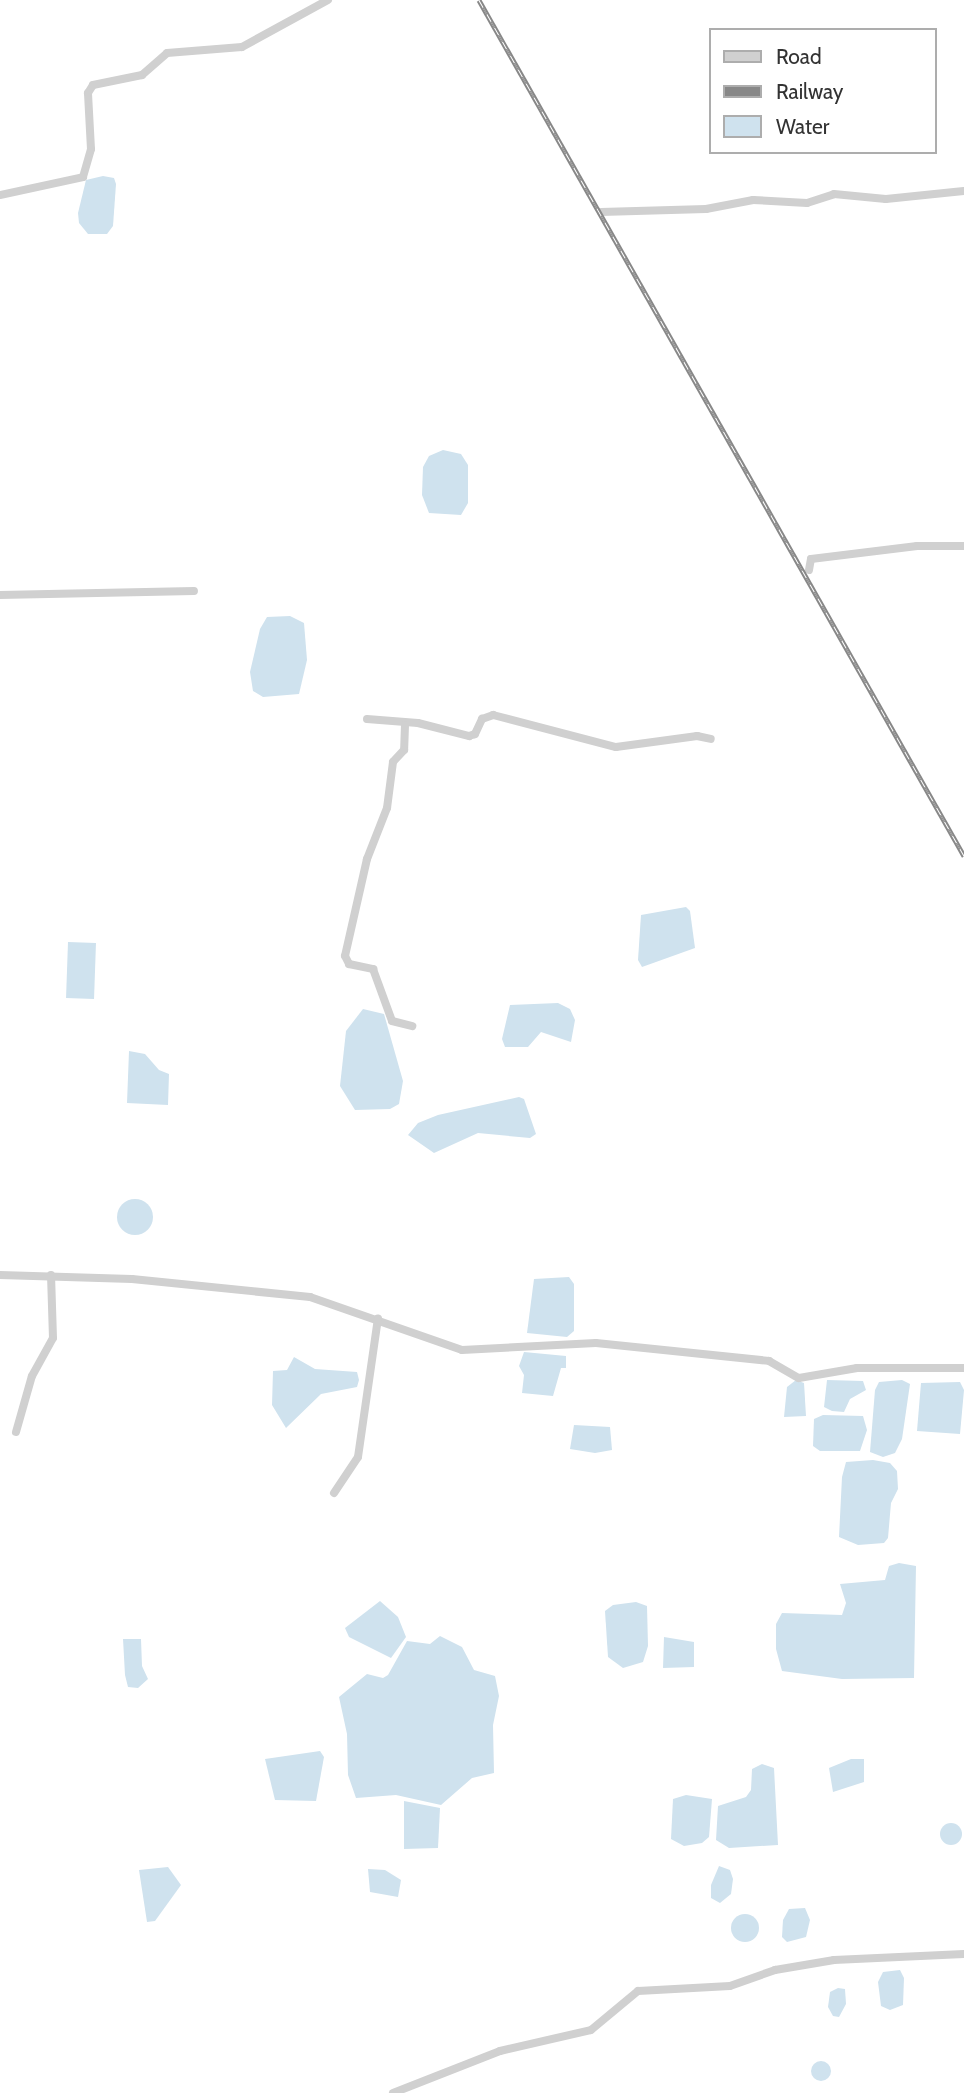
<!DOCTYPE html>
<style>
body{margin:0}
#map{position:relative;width:964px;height:2093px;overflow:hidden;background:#fff;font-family:Cabin,sans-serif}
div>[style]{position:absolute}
.water>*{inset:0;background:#cfe2ee;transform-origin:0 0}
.round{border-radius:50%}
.street>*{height:8px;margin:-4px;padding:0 4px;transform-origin:4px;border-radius:4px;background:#d0d0d0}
.rail>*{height:5px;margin-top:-2.5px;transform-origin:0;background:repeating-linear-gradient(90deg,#fff 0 8px,#888 0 16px);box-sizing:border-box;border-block:2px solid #888}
span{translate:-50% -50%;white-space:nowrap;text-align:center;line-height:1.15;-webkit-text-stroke:7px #fff;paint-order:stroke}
.legend{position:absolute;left:709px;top:28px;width:228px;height:126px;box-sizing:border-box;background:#fff;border:2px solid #adadad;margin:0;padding:9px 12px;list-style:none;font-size:21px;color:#333}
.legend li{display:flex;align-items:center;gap:14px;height:35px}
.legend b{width:35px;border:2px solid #adadad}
</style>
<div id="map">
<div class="water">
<div style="clip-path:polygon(103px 176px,114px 178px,116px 184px,113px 226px,107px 234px,88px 234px,79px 223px,78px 213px,86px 180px)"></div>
<div style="clip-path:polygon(443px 450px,461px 454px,468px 465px,468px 503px,461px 515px,429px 513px,422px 495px,423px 467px,429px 456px)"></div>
<div style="clip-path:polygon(290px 616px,304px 623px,307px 660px,299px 694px,263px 697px,253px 691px,250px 672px,260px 629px,267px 617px)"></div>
<div style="clip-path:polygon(686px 907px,690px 911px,695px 948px,642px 967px,638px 960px,641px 915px)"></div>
<div style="left:68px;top:942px;width:28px;height:56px;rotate:2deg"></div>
<div style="clip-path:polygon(558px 1003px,570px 1009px,575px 1020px,571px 1042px,541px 1032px,528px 1047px,505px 1047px,502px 1039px,510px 1005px)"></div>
<div style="clip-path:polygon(363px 1009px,384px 1014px,403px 1081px,399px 1104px,390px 1109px,355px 1110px,340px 1086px,346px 1031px)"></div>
<div style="clip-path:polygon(129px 1051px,145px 1054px,159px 1070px,169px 1074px,168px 1105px,127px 1103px)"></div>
<div style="clip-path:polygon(519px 1097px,524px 1099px,536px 1134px,530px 1138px,478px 1133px,434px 1153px,408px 1135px,418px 1123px,438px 1115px)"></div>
<div class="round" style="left:117px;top:1199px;width:36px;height:36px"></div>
<div style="clip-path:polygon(569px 1277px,574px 1284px,574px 1331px,567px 1337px,527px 1333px,534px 1279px)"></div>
<div style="clip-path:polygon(524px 1352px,566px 1356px,566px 1368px,561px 1368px,553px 1396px,522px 1393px,524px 1375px,519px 1366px)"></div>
<div style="clip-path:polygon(294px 1357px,315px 1369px,357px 1372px,359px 1380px,357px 1387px,321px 1394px,286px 1428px,272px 1405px,273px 1371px,287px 1370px)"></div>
<div style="clip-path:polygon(796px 1380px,804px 1383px,806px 1416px,784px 1417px,787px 1387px)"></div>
<div style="clip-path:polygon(827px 1380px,863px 1381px,866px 1390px,850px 1399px,844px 1412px,832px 1411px,824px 1407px)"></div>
<div style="clip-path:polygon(902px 1380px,910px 1384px,902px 1439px,895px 1453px,883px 1457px,870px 1452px,875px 1390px,879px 1382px)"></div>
<div style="clip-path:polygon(960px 1382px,964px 1390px,960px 1434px,917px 1431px,921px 1383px)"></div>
<div style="clip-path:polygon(823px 1415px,863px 1416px,867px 1430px,860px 1451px,820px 1451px,813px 1446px,814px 1419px)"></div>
<div style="clip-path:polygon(574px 1425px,610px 1427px,612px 1450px,595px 1453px,570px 1449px)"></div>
<div style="clip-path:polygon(873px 1460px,890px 1463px,897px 1471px,898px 1489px,891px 1503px,888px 1538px,884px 1543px,858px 1545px,839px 1537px,842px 1477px,846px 1462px)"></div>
<div style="clip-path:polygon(899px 1563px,916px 1566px,914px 1678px,842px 1679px,782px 1671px,776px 1649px,776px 1624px,782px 1613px,842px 1615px,846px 1603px,840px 1584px,885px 1580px,889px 1566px)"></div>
<div style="clip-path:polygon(380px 1601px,398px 1617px,406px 1637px,391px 1658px,349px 1637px,345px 1628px)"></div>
<div style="clip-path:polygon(636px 1602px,647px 1606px,648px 1646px,643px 1662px,623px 1668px,608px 1657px,605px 1611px,613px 1605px)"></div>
<div style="clip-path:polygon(440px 1636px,462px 1647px,474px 1670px,495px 1676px,499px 1696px,493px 1725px,494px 1773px,472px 1778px,441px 1805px,396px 1795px,356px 1798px,348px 1775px,347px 1734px,339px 1697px,367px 1674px,383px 1678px,388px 1675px,407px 1641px,430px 1644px)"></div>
<div style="clip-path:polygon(664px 1637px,694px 1642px,694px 1667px,663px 1668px)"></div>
<div style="clip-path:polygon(123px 1639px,141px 1639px,142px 1666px,148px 1679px,138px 1688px,128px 1687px,125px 1675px)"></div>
<div style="clip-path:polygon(320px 1751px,324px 1757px,316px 1801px,275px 1800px,265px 1759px)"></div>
<div style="clip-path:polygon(851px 1759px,864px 1759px,864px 1782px,833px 1792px,829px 1768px)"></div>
<div style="clip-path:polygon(762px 1764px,774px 1768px,778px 1845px,729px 1848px,716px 1840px,718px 1806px,746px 1797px,751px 1790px,752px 1769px)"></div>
<div style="clip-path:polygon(686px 1795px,712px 1799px,709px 1837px,702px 1843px,684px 1846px,671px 1839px,673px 1799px)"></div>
<div style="clip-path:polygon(404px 1801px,440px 1808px,438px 1848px,404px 1849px)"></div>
<div class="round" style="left:940px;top:1823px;width:22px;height:22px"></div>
<div style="clip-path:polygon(719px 1866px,730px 1870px,733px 1879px,731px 1894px,720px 1903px,711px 1898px,711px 1885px)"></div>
<div style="clip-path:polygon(168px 1867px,181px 1885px,155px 1921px,147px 1922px,139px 1870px)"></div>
<div style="clip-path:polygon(368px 1869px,385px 1870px,401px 1880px,398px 1897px,370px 1892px)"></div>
<div style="clip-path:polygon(805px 1908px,810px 1920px,806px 1937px,787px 1942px,782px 1937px,783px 1920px,789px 1909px)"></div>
<div class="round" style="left:731px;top:1914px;width:28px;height:28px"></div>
<div style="clip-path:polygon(900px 1970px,904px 1978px,903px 2005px,890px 2010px,881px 2006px,878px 1982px,883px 1972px)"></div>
<div style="clip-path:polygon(838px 1988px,845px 1989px,846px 2004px,839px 2017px,833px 2016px,828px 2007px,830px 1992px)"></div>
<div class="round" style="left:811px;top:2061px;width:20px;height:20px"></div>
</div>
<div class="street">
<div style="left:0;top:195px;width:85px;rotate:-12.2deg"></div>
<div style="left:83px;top:177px;width:29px;rotate:-74deg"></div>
<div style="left:91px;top:149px;width:56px;rotate:-93.1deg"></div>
<div style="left:88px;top:93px;width:9px;rotate:-58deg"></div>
<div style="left:93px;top:85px;width:50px;rotate:-11.5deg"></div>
<div style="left:142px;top:75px;width:33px;rotate:-41deg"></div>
<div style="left:167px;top:53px;width:75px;rotate:-4.6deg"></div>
<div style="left:242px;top:47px;width:98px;rotate:-28.7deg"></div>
<div style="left:601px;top:212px;width:105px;rotate:-1.6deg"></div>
<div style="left:706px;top:209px;width:48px;rotate:-10.8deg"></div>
<div style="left:753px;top:200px;width:54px;rotate:3.2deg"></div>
<div style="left:807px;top:203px;width:28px;rotate:-18deg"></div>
<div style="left:834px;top:194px;width:52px;rotate:5.5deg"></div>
<div style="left:886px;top:199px;width:78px;rotate:-5.9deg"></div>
<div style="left:809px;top:570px;width:11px;rotate:-80deg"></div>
<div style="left:811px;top:559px;width:107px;rotate:-7deg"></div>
<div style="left:917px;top:546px;width:47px"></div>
<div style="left:0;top:595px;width:194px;rotate:-1.2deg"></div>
<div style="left:367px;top:719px;width:51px;rotate:4.5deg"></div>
<div style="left:418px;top:723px;width:53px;rotate:14.3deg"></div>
<div style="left:469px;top:736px;width:6px;rotate:-18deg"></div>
<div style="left:475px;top:734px;width:17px;rotate:-65deg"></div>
<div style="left:482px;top:719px;width:12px;rotate:-20deg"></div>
<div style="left:493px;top:715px;width:127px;rotate:14.6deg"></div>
<div style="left:616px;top:747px;width:82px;rotate:-7.7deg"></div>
<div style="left:697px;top:736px;width:14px;rotate:12deg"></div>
<div style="left:405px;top:725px;width:25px;rotate:92deg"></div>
<div style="left:404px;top:750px;width:16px;rotate:133deg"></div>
<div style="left:393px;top:762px;width:46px;rotate:97.4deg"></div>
<div style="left:387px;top:808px;width:55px;rotate:111.4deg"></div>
<div style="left:367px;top:859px;width:99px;rotate:102.8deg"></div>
<div style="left:345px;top:956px;width:9px;rotate:63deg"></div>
<div style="left:349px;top:964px;width:25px;rotate:12deg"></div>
<div style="left:373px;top:969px;width:55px;rotate:69.9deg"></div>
<div style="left:392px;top:1021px;width:21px;rotate:14deg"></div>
<div style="left:0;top:1275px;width:132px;rotate:1.7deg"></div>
<div style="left:132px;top:1279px;width:179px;rotate:5.8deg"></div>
<div style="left:310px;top:1297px;width:161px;rotate:19.2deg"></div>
<div style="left:462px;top:1350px;width:134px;rotate:-3deg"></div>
<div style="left:596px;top:1343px;width:174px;rotate:5.9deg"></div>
<div style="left:769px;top:1361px;width:34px;rotate:30deg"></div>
<div style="left:799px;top:1378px;width:59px;rotate:-9.8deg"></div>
<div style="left:857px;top:1368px;width:107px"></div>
<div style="left:16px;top:1432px;width:58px;rotate:-74.1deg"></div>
<div style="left:32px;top:1376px;width:43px;rotate:-61.1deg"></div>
<div style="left:53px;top:1338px;width:63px;rotate:-91.8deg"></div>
<div style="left:334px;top:1493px;width:43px;rotate:-56.3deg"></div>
<div style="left:358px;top:1457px;width:140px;rotate:-81.8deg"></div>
<div style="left:393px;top:2093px;width:115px;rotate:-21.4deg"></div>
<div style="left:500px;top:2051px;width:93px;rotate:-13deg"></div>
<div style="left:591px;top:2030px;width:61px;rotate:-39.7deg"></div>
<div style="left:638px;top:1991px;width:92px;rotate:-3.1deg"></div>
<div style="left:730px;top:1986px;width:48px;rotate:-19.6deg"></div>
<div style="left:775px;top:1970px;width:60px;rotate:-9.6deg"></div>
<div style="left:834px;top:1960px;width:130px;rotate:-2.6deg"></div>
</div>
<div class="rail">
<div style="left:479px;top:0;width:984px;rotate:60.46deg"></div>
</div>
<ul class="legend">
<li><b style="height:9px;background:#d0d0d0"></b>Road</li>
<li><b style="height:9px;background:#888"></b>Railway</li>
<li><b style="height:19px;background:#cfe2ee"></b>Water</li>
</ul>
</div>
